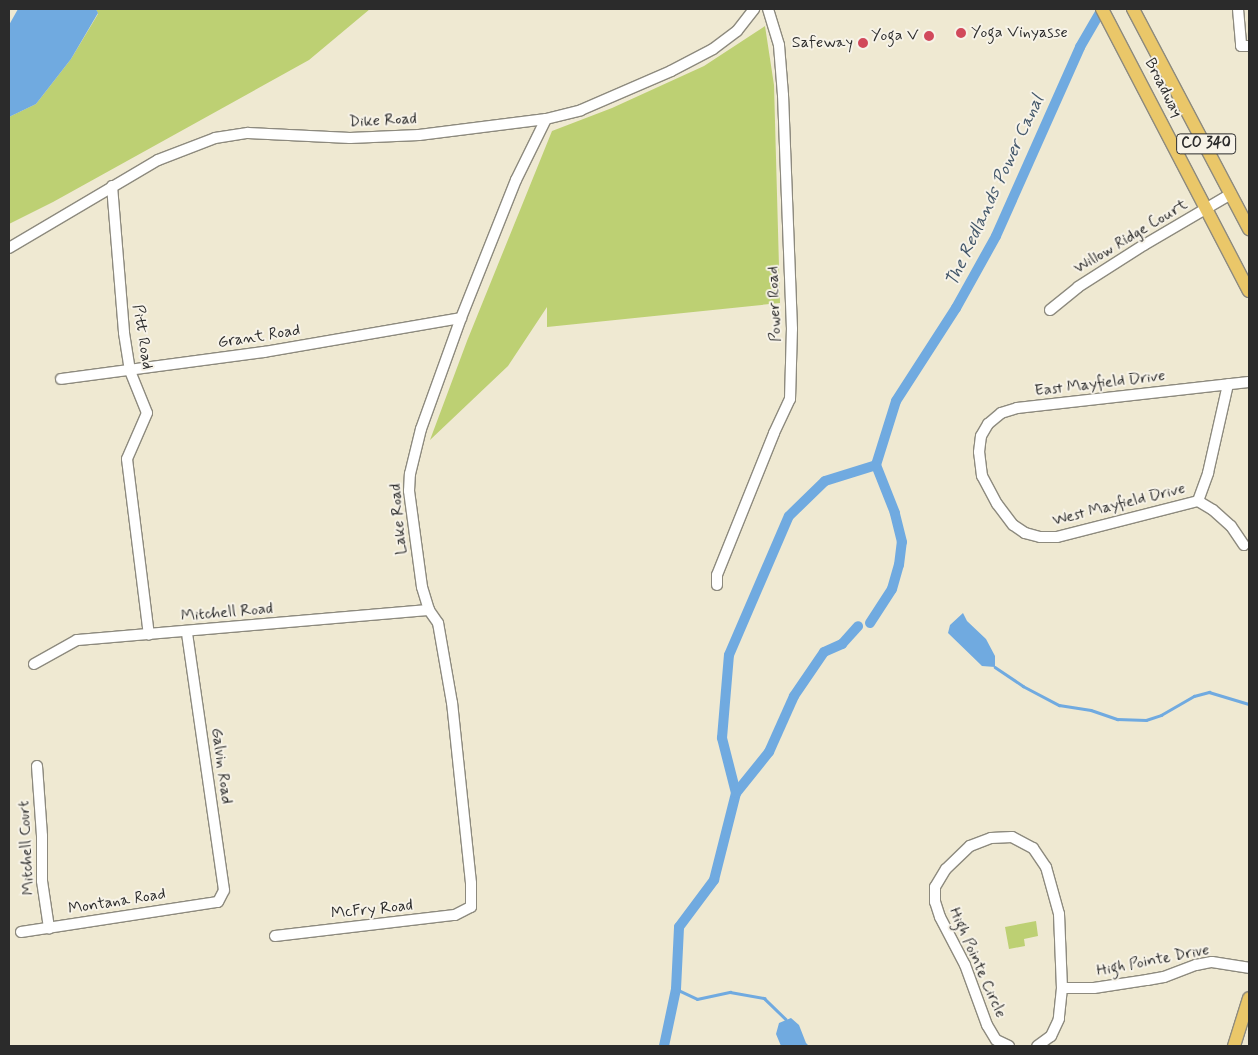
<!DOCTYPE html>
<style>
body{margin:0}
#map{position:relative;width:1258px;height:1055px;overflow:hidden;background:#efe9d2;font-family:Mynerve,sans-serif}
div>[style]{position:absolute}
.green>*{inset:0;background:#bdd073}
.water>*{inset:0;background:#70aae0}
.stream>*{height:2.5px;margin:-1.25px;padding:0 1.25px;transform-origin:1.25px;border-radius:1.25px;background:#70aae0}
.canal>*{height:10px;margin:-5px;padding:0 5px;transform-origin:5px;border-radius:5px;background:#70aae0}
.roads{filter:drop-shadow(1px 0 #8d8a7e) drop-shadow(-1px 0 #8d8a7e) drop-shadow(0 1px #8d8a7e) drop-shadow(0 -1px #8d8a7e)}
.minor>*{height:10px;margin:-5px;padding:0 5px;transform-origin:5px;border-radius:5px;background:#fff}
.major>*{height:12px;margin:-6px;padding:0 6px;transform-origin:6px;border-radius:6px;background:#eac769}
.dots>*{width:14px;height:14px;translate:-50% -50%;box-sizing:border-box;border:2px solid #f7f3e8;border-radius:50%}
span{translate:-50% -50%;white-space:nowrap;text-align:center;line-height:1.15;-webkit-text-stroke:4px #f7f3e8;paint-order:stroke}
.shield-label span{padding:1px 4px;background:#f7f3e8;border:1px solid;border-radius:4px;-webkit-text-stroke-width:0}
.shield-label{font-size:15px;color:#2b2b2b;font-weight:700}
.poi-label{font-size:16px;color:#2b2b2b}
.left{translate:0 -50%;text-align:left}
.right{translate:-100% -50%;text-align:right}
.street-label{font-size:16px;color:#2b2b2b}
.water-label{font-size:18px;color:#43576a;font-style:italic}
.frame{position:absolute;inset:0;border:10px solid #2b2b2b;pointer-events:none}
</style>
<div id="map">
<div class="green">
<div style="clip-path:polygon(96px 9px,370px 9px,309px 60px,53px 202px,9px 224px,9px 117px,36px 104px,71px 59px,98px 14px)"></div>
<div style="clip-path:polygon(765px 26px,774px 85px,780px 303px,547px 327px,547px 307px,508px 366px,430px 440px,467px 341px,552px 131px,612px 108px,704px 66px)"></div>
<div style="clip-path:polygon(1036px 921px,1038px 936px,1024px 939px,1025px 946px,1009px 949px,1005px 927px)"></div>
</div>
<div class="water">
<div style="clip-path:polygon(18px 9px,96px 9px,98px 13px,71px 59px,36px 104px,9px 117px,9px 25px)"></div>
<div style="clip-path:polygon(963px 613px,967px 621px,986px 639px,995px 656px,995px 667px,982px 666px,948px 633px,950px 625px)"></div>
<div style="clip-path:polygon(791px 1018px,799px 1025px,806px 1043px,809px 1046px,781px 1046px,776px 1034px,779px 1023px)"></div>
</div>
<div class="stream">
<div style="left:995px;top:667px;width:34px;rotate:34deg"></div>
<div style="left:1023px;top:686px;width:41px;rotate:27.8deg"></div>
<div style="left:1059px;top:705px;width:32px;rotate:9deg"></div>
<div style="left:1091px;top:710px;width:28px;rotate:19deg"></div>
<div style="left:1117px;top:719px;width:29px;rotate:2deg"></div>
<div style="left:1146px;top:720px;width:16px;rotate:-18deg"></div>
<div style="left:1161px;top:715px;width:38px;rotate:-30deg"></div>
<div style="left:1194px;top:696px;width:16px;rotate:-15deg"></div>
<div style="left:1209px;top:692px;width:42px;rotate:16.7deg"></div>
<div style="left:676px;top:989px;width:23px;rotate:25deg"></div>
<div style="left:697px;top:999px;width:34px;rotate:-12deg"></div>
<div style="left:730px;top:992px;width:35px;rotate:10deg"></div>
<div style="left:764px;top:998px;width:30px;rotate:44deg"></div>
</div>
<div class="canal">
<div style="left:870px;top:623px;width:40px;rotate:-57.1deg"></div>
<div style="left:892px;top:589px;width:25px;rotate:-74deg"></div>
<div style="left:899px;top:565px;width:23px;rotate:-83deg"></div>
<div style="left:902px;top:542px;width:30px;rotate:-104deg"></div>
<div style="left:895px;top:513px;width:52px;rotate:-111.6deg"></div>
<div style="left:876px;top:465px;width:67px;rotate:-72.6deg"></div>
<div style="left:896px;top:401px;width:111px;rotate:-57.2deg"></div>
<div style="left:956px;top:308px;width:82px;rotate:-60.9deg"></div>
<div style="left:996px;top:236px;width:207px;rotate:-66deg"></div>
<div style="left:1080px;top:47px;width:44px;rotate:-59.9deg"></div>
<div style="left:736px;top:793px;width:53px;rotate:-51.2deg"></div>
<div style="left:769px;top:752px;width:61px;rotate:-65.9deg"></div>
<div style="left:794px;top:696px;width:53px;rotate:-55.7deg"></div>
<div style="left:824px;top:652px;width:20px;rotate:-24deg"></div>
<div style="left:842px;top:644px;width:24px;rotate:-48deg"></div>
<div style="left:664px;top:1046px;width:58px;rotate:-78.1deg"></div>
<div style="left:676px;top:989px;width:62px;rotate:-87.2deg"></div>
<div style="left:679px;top:927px;width:59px;rotate:-53.3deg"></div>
<div style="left:714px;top:880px;width:90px;rotate:-75.8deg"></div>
<div style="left:736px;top:793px;width:57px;rotate:-104.3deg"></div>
<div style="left:722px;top:738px;width:83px;rotate:-85.2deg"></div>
<div style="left:729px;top:655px;width:151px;rotate:-66.7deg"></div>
<div style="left:789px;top:516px;width:50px;rotate:-44.2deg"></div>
<div style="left:825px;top:481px;width:53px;rotate:-17.4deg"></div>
</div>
<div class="roads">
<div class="minor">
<div style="left:1238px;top:9px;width:37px;rotate:85deg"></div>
<div style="left:1241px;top:46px;width:8px"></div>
<div style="left:112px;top:186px;width:147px;rotate:85.3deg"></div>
<div style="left:124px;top:333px;width:38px;rotate:81deg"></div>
<div style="left:130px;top:371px;width:45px;rotate:68deg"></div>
<div style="left:147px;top:413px;width:50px;rotate:113.5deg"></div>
<div style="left:127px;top:459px;width:177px;rotate:82.9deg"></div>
<div style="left:9px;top:248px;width:173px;rotate:-30.6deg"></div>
<div style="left:158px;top:160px;width:61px;rotate:-21.1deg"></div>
<div style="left:215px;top:138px;width:33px;rotate:-9deg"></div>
<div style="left:248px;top:133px;width:102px;rotate:2.8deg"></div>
<div style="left:350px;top:138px;width:69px;rotate:-2.5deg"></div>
<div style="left:419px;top:135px;width:128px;rotate:-7.2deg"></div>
<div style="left:546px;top:119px;width:36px;rotate:-14deg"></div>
<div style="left:581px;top:110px;width:98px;rotate:-23.4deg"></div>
<div style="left:671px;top:71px;width:47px;rotate:-27.6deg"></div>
<div style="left:713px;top:49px;width:30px;rotate:-37deg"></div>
<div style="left:737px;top:31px;width:28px;rotate:-52deg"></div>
<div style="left:1050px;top:310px;width:36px;rotate:-39deg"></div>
<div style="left:1078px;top:287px;width:78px;rotate:-32.5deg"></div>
<div style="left:1144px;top:245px;width:101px;rotate:-30.4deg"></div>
<div style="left:61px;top:379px;width:205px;rotate:-7.6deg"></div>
<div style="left:264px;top:352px;width:200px;rotate:-9.8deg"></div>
<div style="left:1198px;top:501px;width:146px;rotate:165.7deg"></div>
<div style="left:1057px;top:537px;width:17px;rotate:180deg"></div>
<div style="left:1040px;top:537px;width:16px;rotate:-165deg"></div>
<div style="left:1025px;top:533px;width:14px;rotate:-146deg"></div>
<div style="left:1013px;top:525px;width:26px;rotate:-127deg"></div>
<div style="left:997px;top:504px;width:32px;rotate:-118deg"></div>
<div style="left:982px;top:476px;width:24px;rotate:-97deg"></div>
<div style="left:979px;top:452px;width:16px;rotate:-83deg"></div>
<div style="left:981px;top:436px;width:14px;rotate:-60deg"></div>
<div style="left:988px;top:424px;width:17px;rotate:-40deg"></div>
<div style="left:1001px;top:413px;width:17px;rotate:-17deg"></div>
<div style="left:1017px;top:408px;width:233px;rotate:-6.4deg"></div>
<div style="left:1198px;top:501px;width:30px;rotate:-70deg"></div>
<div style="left:1208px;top:473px;width:91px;rotate:-77.3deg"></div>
<div style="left:1198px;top:501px;width:17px;rotate:31deg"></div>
<div style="left:1213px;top:510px;width:24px;rotate:42deg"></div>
<div style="left:1231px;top:526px;width:23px;rotate:56deg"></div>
<div style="left:717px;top:585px;width:10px;rotate:-90deg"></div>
<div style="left:717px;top:575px;width:153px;rotate:-68.1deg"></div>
<div style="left:774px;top:433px;width:38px;rotate:-65deg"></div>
<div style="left:790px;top:399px;width:70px;rotate:-88.4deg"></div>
<div style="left:792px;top:329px;width:234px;rotate:-92.2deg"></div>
<div style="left:783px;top:95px;width:50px;rotate:-94.6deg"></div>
<div style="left:779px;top:45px;width:38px;rotate:-107deg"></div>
<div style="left:34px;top:664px;width:49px;rotate:-29.2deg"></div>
<div style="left:77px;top:640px;width:353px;rotate:-4.9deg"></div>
<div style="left:37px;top:766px;width:70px;rotate:85.9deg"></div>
<div style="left:42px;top:836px;width:45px;rotate:90deg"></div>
<div style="left:42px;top:881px;width:48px;rotate:81.5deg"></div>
<div style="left:21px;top:932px;width:199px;rotate:-8.7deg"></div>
<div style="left:218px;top:902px;width:13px;rotate:-63deg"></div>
<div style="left:224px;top:890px;width:261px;rotate:-98.2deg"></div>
<div style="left:275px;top:936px;width:181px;rotate:-6.7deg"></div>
<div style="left:455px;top:915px;width:18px;rotate:-27deg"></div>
<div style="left:471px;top:907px;width:24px;rotate:-90deg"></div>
<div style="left:471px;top:883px;width:181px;rotate:-96deg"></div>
<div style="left:452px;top:703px;width:81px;rotate:-99.9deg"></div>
<div style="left:438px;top:623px;width:16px;rotate:-125deg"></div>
<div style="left:429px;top:610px;width:24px;rotate:-107deg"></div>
<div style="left:422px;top:587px;width:97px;rotate:-97.7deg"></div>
<div style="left:409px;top:491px;width:17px;rotate:-87deg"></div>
<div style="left:410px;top:474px;width:46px;rotate:-76.3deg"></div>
<div style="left:421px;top:429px;width:118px;rotate:-70.2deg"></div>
<div style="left:461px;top:318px;width:149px;rotate:-68.3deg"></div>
<div style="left:516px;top:180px;width:68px;rotate:-63.8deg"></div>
<div style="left:1062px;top:988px;width:32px"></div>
<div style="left:1094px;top:988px;width:54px;rotate:-8.6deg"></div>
<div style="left:1147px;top:980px;width:17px;rotate:-10deg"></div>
<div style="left:1164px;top:977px;width:34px;rotate:-21deg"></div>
<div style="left:1196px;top:965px;width:16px;rotate:-11deg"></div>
<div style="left:1212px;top:962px;width:37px;rotate:9deg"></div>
<div style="left:1009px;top:1046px;width:14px;rotate:-155deg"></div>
<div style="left:996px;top:1040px;width:17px;rotate:-121deg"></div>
<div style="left:987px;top:1025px;width:64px;rotate:-110.1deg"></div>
<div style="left:965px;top:965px;width:54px;rotate:-117.5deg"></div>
<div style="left:940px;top:917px;width:16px;rotate:-108deg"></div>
<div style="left:935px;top:902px;width:15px;rotate:-90deg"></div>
<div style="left:935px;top:887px;width:21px;rotate:-59deg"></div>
<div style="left:946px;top:869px;width:33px;rotate:-44deg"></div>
<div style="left:970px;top:846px;width:22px;rotate:-21deg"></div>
<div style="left:991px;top:838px;width:21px;rotate:-3deg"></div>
<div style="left:1012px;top:837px;width:24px;rotate:28deg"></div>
<div style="left:1033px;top:848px;width:23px;rotate:56deg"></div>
<div style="left:1046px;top:867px;width:49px;rotate:74.5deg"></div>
<div style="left:1059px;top:914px;width:74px;rotate:87.7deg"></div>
<div style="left:1062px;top:988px;width:31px;rotate:96deg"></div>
<div style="left:1059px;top:1019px;width:19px;rotate:115deg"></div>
<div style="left:1051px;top:1036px;width:17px;rotate:144deg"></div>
</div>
<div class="major">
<div style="left:1102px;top:9px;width:318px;rotate:62.5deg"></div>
<div style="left:1133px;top:9px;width:249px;rotate:62.2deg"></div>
<div style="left:1234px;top:1046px;width:50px;rotate:-72.6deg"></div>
</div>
</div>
<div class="dots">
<div style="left:961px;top:33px;background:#d1495b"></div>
<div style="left:929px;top:36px;background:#d1495b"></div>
<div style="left:863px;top:43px;background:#d1495b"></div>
</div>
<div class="shield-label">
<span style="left:1206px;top:144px">CO 340</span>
</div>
<div class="poi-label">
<span class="left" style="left:971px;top:33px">Yoga Vinyasse</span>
<span class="right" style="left:919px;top:36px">Yoga V</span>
<span class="right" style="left:853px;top:43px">Safeway</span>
</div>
<div class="street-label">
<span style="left:1163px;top:88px;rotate:63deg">Broadway</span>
<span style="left:383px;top:121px;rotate:-3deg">Dike Road</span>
<span style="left:1131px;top:237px;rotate:-31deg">Willow Ridge Court</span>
<span style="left:775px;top:304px;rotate:-92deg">Power Road</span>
<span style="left:142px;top:337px;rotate:81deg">Pitt Road</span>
<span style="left:259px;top:337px;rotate:-9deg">Grant Road</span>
<span style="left:1100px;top:384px;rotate:-7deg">East Mayfield Drive</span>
<span style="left:1119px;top:505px;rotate:-14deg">West Mayfield Drive</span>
<span style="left:399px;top:519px;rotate:-95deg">Lake Road</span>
<span style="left:227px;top:613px;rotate:-5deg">Mitchell Road</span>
<span style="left:221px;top:766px;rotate:82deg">Galvin Road</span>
<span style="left:27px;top:848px;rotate:-93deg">Mitchell Court</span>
<span style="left:117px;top:902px;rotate:-9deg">Montana Road</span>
<span style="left:372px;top:910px;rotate:-6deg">McFry Road</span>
<span style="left:1153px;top:961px;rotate:-11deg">High Pointe Drive</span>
<span style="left:977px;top:963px;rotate:66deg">High Pointe Circle</span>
</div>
<div class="water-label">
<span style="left:995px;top:191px;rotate:-65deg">The Redlands Power Canal</span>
</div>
<div class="frame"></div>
</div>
